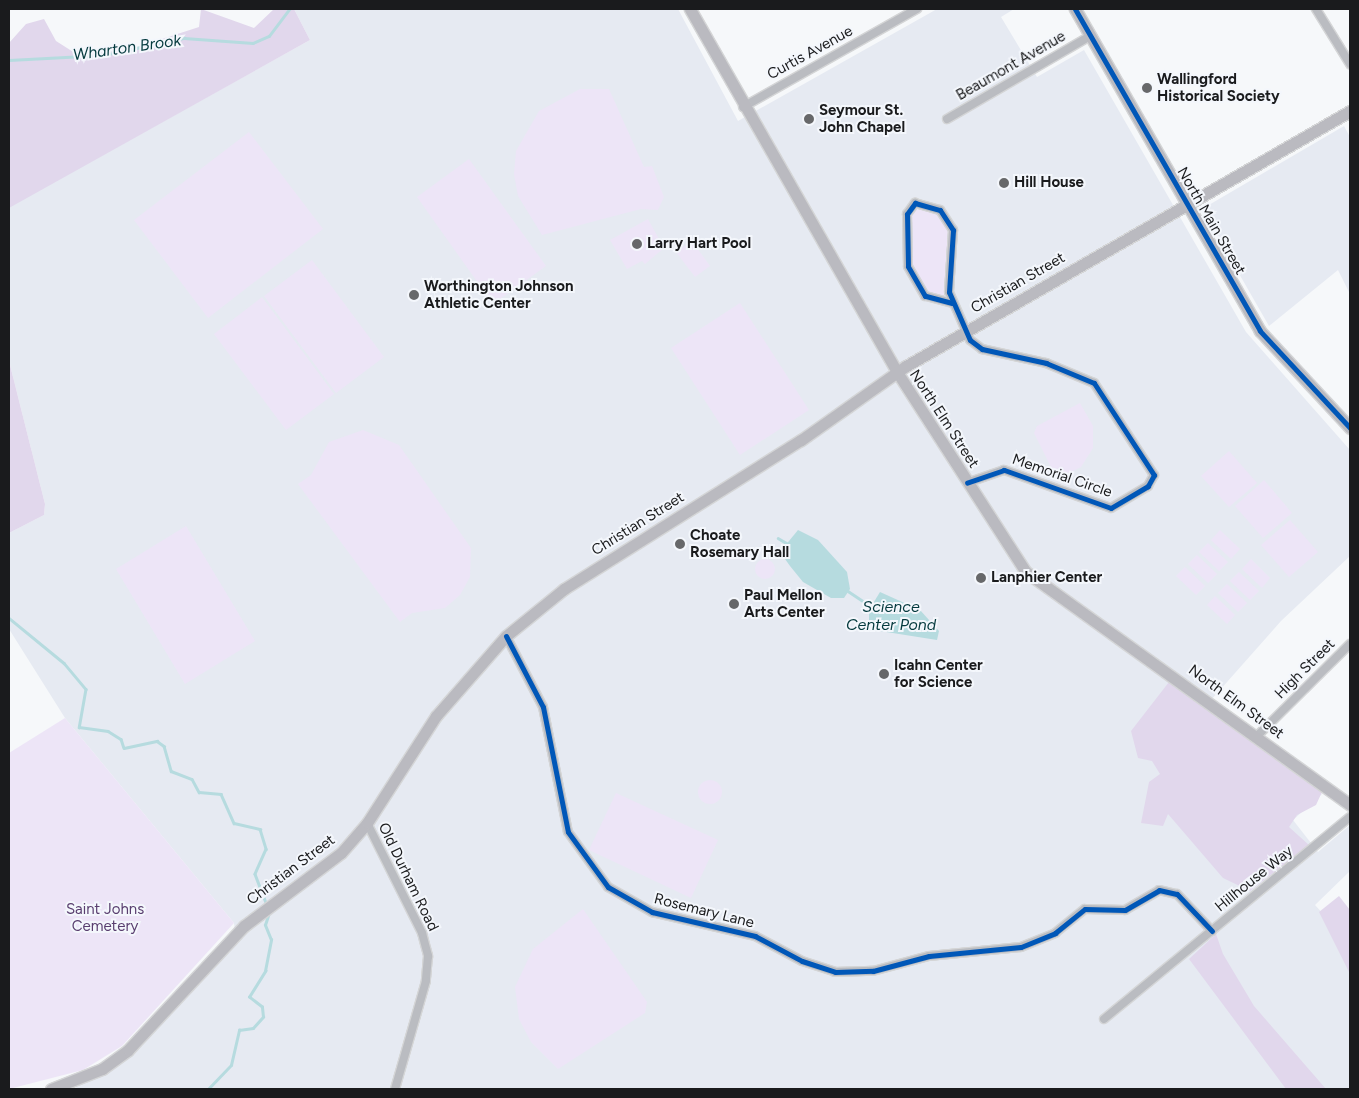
<!DOCTYPE html>
<style>
body{margin:0}
#map{position:relative;width:1359px;height:1098px;overflow:hidden;background:#f6f8fa;font-family:Figtree,sans-serif}
div>[style]{position:absolute}
.built>*{inset:0;background:#e6eaf2}
.green>*{inset:0;background:#ede5f7}
.round{border-radius:50%}
.forest>*{inset:0;background:#e1d7ec}
.water>*{inset:0;background:#b6dbdf}
.stream>*{height:2.5px;margin:-1.25px;padding:0 1.25px;transform-origin:1.25px;border-radius:1.25px;background:#b6dbdf}
.roads{filter:drop-shadow(1px 0 #d4d5d6) drop-shadow(-1px 0 #d4d5d6) drop-shadow(0 1px #d4d5d6) drop-shadow(0 -1px #d4d5d6)}
.street>*{height:8px;margin:-4px;padding:0 4px;transform-origin:4px;border-radius:4px;background:#babcc1}
.secondary>*{height:11px;margin:-5.5px;padding:0 5.5px;transform-origin:5.5px;border-radius:5.5px;background:#babac0}
.cycleway>*{height:5px;margin:-2.5px;padding:0 2.5px;transform-origin:2.5px;border-radius:2.5px;background:#0057b8}
.dots>*{width:14px;height:14px;translate:-50% -50%;box-sizing:border-box;border:2px solid #f4f7fc;border-radius:50%}
span{translate:-50% -50%;white-space:nowrap;text-align:center;line-height:1.15;-webkit-text-stroke:4px #f4f7fc;paint-order:stroke}
.street-label{font-size:15px;color:#1a1b1d}
.poi-label{font-size:15px;color:#1a1b1d;font-weight:700}
.left{translate:0 -50%;text-align:left}
.park-label{font-size:15px;color:#593e6f}
.water-label{font-size:16px;color:#053a3e;font-style:italic}
.frame{position:absolute;inset:0;border:10px solid #1a1b1d;pointer-events:none}
</style>
<div id="map">
<div class="built">
<div style="clip-path:polygon(294px 9px,678px 9px,738px 121px,937px 9px,1014px 9px,1001px 17px,1037px 77px,1084px 50px,1246px 332px,1350px 450px,1350px 556px,1281px 621px,1204px 708px,1322px 794px,1293px 820px,1318px 852px,1350px 825px,1350px 871px,1315px 905px,1350px 943px,1350px 1089px,73px 1089px,127px 1059px,236px 941px,234px 923px,65px 718px,9px 629px,9px 533px,44px 515px,45px 504px,9px 361px,9px 207px,310px 40px)"></div>
<div style="clip-path:polygon(1344px 126px,1350px 137px,1350px 294px,1338px 270px,1269px 326px,1202px 209px)"></div>
</div>
<div class="green">
<div style="clip-path:polygon(580px 89px,609px 89px,644px 167px,652px 166px,664px 197px,658px 210px,641px 209px,542px 235px,518px 196px,514px 174px,516px 151px,539px 111px)"></div>
<div style="clip-path:polygon(249px 132px,323px 229px,208px 318px,134px 220px)"></div>
<div style="clip-path:polygon(469px 159px,546px 266px,493px 304px,417px 197px)"></div>
<div style="clip-path:polygon(929px 205px,946px 215px,954px 245px,949px 303px,925px 296px,908px 266px,909px 207px)"></div>
<div style="clip-path:polygon(648px 219px,664px 248px,645px 264px,642px 261px,627px 269px,610px 240px)"></div>
<div style="clip-path:polygon(692px 241px,710px 266px,695px 277px,676px 252px)"></div>
<div style="clip-path:polygon(312px 260px,384px 357px,336px 393px,264px 296px)"></div>
<div style="clip-path:polygon(262px 297px,334px 394px,286px 430px,214px 334px)"></div>
<div style="clip-path:polygon(740px 303px,809px 410px,740px 455px,671px 348px)"></div>
<div style="clip-path:polygon(1080px 403px,1093px 426px,1093px 448px,1081px 467px,1057px 479px,1034px 433px,1037px 426px)"></div>
<div style="clip-path:polygon(363px 430px,399px 445px,471px 548px,470px 577px,460px 595px,445px 608px,412px 613px,400px 622px,298px 484px,311px 475px,329px 442px)"></div>
<div style="clip-path:polygon(1229px 451px,1257px 483px,1229px 507px,1201px 476px)"></div>
<div style="clip-path:polygon(1264px 480px,1292px 513px,1263px 538px,1235px 506px)"></div>
<div style="clip-path:polygon(1290px 520px,1318px 552px,1289px 577px,1261px 545px)"></div>
<div style="clip-path:polygon(186px 526px,255px 641px,185px 684px,116px 569px)"></div>
<div style="clip-path:polygon(1220px 530px,1240px 549px,1231px 559px,1211px 540px)"></div>
<div style="clip-path:polygon(1208px 543px,1228px 562px,1219px 571px,1199px 552px)"></div>
<div style="clip-path:polygon(1197px 555px,1217px 574px,1208px 583px,1188px 564px)"></div>
<div class="round" style="left:755px;top:559px;width:20px;height:20px"></div>
<div style="clip-path:polygon(1251px 559px,1270px 578px,1262px 588px,1242px 569px)"></div>
<div style="clip-path:polygon(1185px 567px,1205px 586px,1196px 595px,1176px 576px)"></div>
<div style="clip-path:polygon(1239px 572px,1259px 591px,1250px 600px,1230px 581px)"></div>
<div style="clip-path:polygon(1227px 584px,1247px 603px,1238px 612px,1218px 593px)"></div>
<div style="clip-path:polygon(1215px 596px,1235px 615px,1227px 624px,1207px 605px)"></div>
<div style="clip-path:polygon(65px 718px,234px 923px,122px 1046px,83px 1070px,9px 1089px,9px 753px)"></div>
<div class="round" style="left:698px;top:780px;width:24px;height:24px"></div>
<div style="clip-path:polygon(616px 793px,718px 840px,691px 898px,589px 850px)"></div>
<div style="clip-path:polygon(583px 909px,647px 1002px,645px 1013px,558px 1069px,531px 1042px,519px 1019px,515px 987px,533px 949px)"></div>
</div>
<div class="forest">
<div style="clip-path:polygon(201px 9px,254px 28px,274px 9px,294px 9px,310px 40px,9px 208px,9px 43px,26px 24px,44px 19px,56px 41px,78px 55px,131px 49px,199px 27px)"></div>
<div style="clip-path:polygon(9px 361px,45px 504px,44px 515px,9px 533px)"></div>
<div style="clip-path:polygon(1169px 682px,1322px 792px,1316px 805px,1297px 815px,1289px 827px,1309px 845px,1250px 891px,1223px 878px,1168px 814px,1163px 826px,1141px 823px,1149px 782px,1160px 774px,1152px 761px,1138px 758px,1131px 731px)"></div>
<div style="clip-path:polygon(1339px 896px,1350px 910px,1350px 974px,1319px 912px)"></div>
<div style="clip-path:polygon(1216px 934px,1223px 954px,1254px 1006px,1326px 1089px,1286px 1089px,1189px 959px)"></div>
</div>
<div class="water">
<div style="clip-path:polygon(798px 530px,818px 540px,847px 572px,850px 589px,844px 598px,831px 598px,803px 582px,790px 566px,780px 552px)"></div>
<div style="clip-path:polygon(880px 592px,920px 610px,939px 631px,937px 640px,880px 631px,869px 620px,869px 610px)"></div>
</div>
<div class="stream">
<div style="left:9px;top:60px;width:94px;rotate:-3deg"></div>
<div style="left:103px;top:55px;width:83px;rotate:-11.9deg"></div>
<div style="left:184px;top:38px;width:69px;rotate:4.1deg"></div>
<div style="left:253px;top:43px;width:17px;rotate:-24deg"></div>
<div style="left:269px;top:36px;width:34px;rotate:-53deg"></div>
<div style="left:778px;top:538px;width:12px;rotate:31deg"></div>
<div style="left:848px;top:591px;width:27px;rotate:34deg"></div>
<div style="left:9px;top:618px;width:71px;rotate:39.3deg"></div>
<div style="left:64px;top:663px;width:34px;rotate:50deg"></div>
<div style="left:86px;top:689px;width:39px;rotate:100deg"></div>
<div style="left:79px;top:727px;width:29px;rotate:8deg"></div>
<div style="left:108px;top:731px;width:15px;rotate:32deg"></div>
<div style="left:121px;top:739px;width:9px;rotate:72deg"></div>
<div style="left:124px;top:748px;width:34px;rotate:-12deg"></div>
<div style="left:157px;top:741px;width:9px;rotate:36deg"></div>
<div style="left:164px;top:746px;width:26px;rotate:74deg"></div>
<div style="left:171px;top:771px;width:22px;rotate:21deg"></div>
<div style="left:192px;top:779px;width:15px;rotate:62deg"></div>
<div style="left:199px;top:792px;width:22px;rotate:5deg"></div>
<div style="left:221px;top:794px;width:32px;rotate:66deg"></div>
<div style="left:234px;top:823px;width:27px;rotate:13deg"></div>
<div style="left:260px;top:829px;width:21px;rotate:73deg"></div>
<div style="left:266px;top:849px;width:27px;rotate:114deg"></div>
<div style="left:255px;top:874px;width:34px;rotate:69deg"></div>
<div style="left:208px;top:1089px;width:33px;rotate:-46deg"></div>
<div style="left:231px;top:1065px;width:36px;rotate:-77deg"></div>
<div style="left:239px;top:1030px;width:14px;rotate:-8deg"></div>
<div style="left:253px;top:1028px;width:15px;rotate:-48deg"></div>
<div style="left:263px;top:1017px;width:10px;rotate:-96deg"></div>
<div style="left:262px;top:1007px;width:16px;rotate:-142deg"></div>
<div style="left:249px;top:997px;width:31px;rotate:-58deg"></div>
<div style="left:265px;top:971px;width:32px;rotate:-79deg"></div>
<div style="left:271px;top:940px;width:16px;rotate:-112deg"></div>
<div style="left:265px;top:925px;width:13px;rotate:-72deg"></div>
</div>
<div class="roads">
<div class="street">
<div style="left:1316px;top:9px;width:65px;rotate:58.3deg"></div>
<div style="left:743px;top:107px;width:200px;rotate:-29.4deg"></div>
<div style="left:947px;top:119px;width:165px;rotate:-30.1deg"></div>
<div style="left:952px;top:303px;width:28px;rotate:-165deg"></div>
<div style="left:925px;top:296px;width:34px;rotate:-120deg"></div>
<div style="left:908px;top:266px;width:52px;rotate:-91.1deg"></div>
<div style="left:907px;top:214px;width:14px;rotate:-54deg"></div>
<div style="left:915px;top:203px;width:26px;rotate:16deg"></div>
<div style="left:940px;top:210px;width:24px;rotate:57deg"></div>
<div style="left:953px;top:230px;width:62px;rotate:93.7deg"></div>
<div style="left:949px;top:292px;width:52px;rotate:66.4deg"></div>
<div style="left:970px;top:340px;width:15px;rotate:37deg"></div>
<div style="left:982px;top:349px;width:66px;rotate:12.3deg"></div>
<div style="left:1046px;top:363px;width:52px;rotate:22.6deg"></div>
<div style="left:1094px;top:383px;width:110px;rotate:56.9deg"></div>
<div style="left:1154px;top:475px;width:13px;rotate:119deg"></div>
<div style="left:1148px;top:486px;width:43px;rotate:149.3deg"></div>
<div style="left:1111px;top:508px;width:114px;rotate:-160.4deg"></div>
<div style="left:1004px;top:470px;width:39px;rotate:161deg"></div>
<div style="left:506px;top:636px;width:80px;rotate:62.5deg"></div>
<div style="left:543px;top:707px;width:127px;rotate:78.7deg"></div>
<div style="left:568px;top:832px;width:68px;rotate:54deg"></div>
<div style="left:608px;top:887px;width:51px;rotate:29.6deg"></div>
<div style="left:652px;top:912px;width:106px;rotate:13.1deg"></div>
<div style="left:755px;top:936px;width:53px;rotate:28deg"></div>
<div style="left:802px;top:961px;width:35px;rotate:18deg"></div>
<div style="left:835px;top:972px;width:38px;rotate:-2deg"></div>
<div style="left:873px;top:971px;width:58px;rotate:-15deg"></div>
<div style="left:929px;top:956px;width:92px;rotate:-5.6deg"></div>
<div style="left:1021px;top:947px;width:37px;rotate:-22deg"></div>
<div style="left:1055px;top:933px;width:38px;rotate:-39deg"></div>
<div style="left:1085px;top:909px;width:40px;rotate:1.4deg"></div>
<div style="left:1125px;top:910px;width:39px;rotate:-30deg"></div>
<div style="left:1159px;top:890px;width:18px;rotate:13deg"></div>
<div style="left:1177px;top:894px;width:51px;rotate:46.6deg"></div>
<div style="left:1258px;top:735px;width:129px;rotate:-44.7deg"></div>
<div style="left:367px;top:823px;width:123px;rotate:63.4deg"></div>
<div style="left:422px;top:933px;width:24px;rotate:75deg"></div>
<div style="left:428px;top:956px;width:25px;rotate:95deg"></div>
<div style="left:426px;top:981px;width:112px;rotate:106deg"></div>
<div style="left:1104px;top:1019px;width:318px;rotate:-39.4deg"></div>
</div>
<div class="secondary">
<div style="left:690px;top:9px;width:418px;rotate:60.3deg"></div>
<div style="left:897px;top:372px;width:238px;rotate:57.2deg"></div>
<div style="left:1026px;top:572px;width:399px;rotate:35.7deg"></div>
<div style="left:1075px;top:9px;width:371px;rotate:60.1deg"></div>
<div style="left:1260px;top:331px;width:132px;rotate:47.1deg"></div>
<div style="left:51px;top:1089px;width:55px;rotate:-21.4deg"></div>
<div style="left:102px;top:1069px;width:32px;rotate:-36deg"></div>
<div style="left:128px;top:1050px;width:170px;rotate:-46.9deg"></div>
<div style="left:244px;top:926px;width:121px;rotate:-37deg"></div>
<div style="left:341px;top:853px;width:40px;rotate:-49deg"></div>
<div style="left:367px;top:823px;width:127px;rotate:-57.2deg"></div>
<div style="left:436px;top:716px;width:106px;rotate:-48.8deg"></div>
<div style="left:506px;top:636px;width:75px;rotate:-39deg"></div>
<div style="left:564px;top:589px;width:280px;rotate:-32.2deg"></div>
<div style="left:801px;top:440px;width:128px;rotate:-35.2deg"></div>
<div style="left:906px;top:366px;width:512px;rotate:-29.87deg"></div>
</div>
</div>
<div class="cycleway">
<div style="left:1075px;top:9px;width:371px;rotate:60.1deg"></div>
<div style="left:1260px;top:331px;width:132px;rotate:47.1deg"></div>
<div style="left:952px;top:303px;width:28px;rotate:-165deg"></div>
<div style="left:925px;top:296px;width:34px;rotate:-120deg"></div>
<div style="left:908px;top:266px;width:52px;rotate:-91.1deg"></div>
<div style="left:907px;top:214px;width:14px;rotate:-54deg"></div>
<div style="left:915px;top:203px;width:26px;rotate:16deg"></div>
<div style="left:940px;top:210px;width:24px;rotate:57deg"></div>
<div style="left:953px;top:230px;width:62px;rotate:93.7deg"></div>
<div style="left:949px;top:292px;width:52px;rotate:66.4deg"></div>
<div style="left:970px;top:340px;width:15px;rotate:37deg"></div>
<div style="left:982px;top:349px;width:66px;rotate:12.3deg"></div>
<div style="left:1046px;top:363px;width:52px;rotate:22.6deg"></div>
<div style="left:1094px;top:383px;width:110px;rotate:56.9deg"></div>
<div style="left:1154px;top:475px;width:13px;rotate:119deg"></div>
<div style="left:1148px;top:486px;width:43px;rotate:149.3deg"></div>
<div style="left:1111px;top:508px;width:114px;rotate:-160.4deg"></div>
<div style="left:1004px;top:470px;width:39px;rotate:161deg"></div>
<div style="left:506px;top:636px;width:80px;rotate:62.5deg"></div>
<div style="left:543px;top:707px;width:127px;rotate:78.7deg"></div>
<div style="left:568px;top:832px;width:68px;rotate:54deg"></div>
<div style="left:608px;top:887px;width:51px;rotate:29.6deg"></div>
<div style="left:652px;top:912px;width:106px;rotate:13.1deg"></div>
<div style="left:755px;top:936px;width:53px;rotate:28deg"></div>
<div style="left:802px;top:961px;width:35px;rotate:18deg"></div>
<div style="left:835px;top:972px;width:38px;rotate:-2deg"></div>
<div style="left:873px;top:971px;width:58px;rotate:-15deg"></div>
<div style="left:929px;top:956px;width:92px;rotate:-5.6deg"></div>
<div style="left:1021px;top:947px;width:37px;rotate:-22deg"></div>
<div style="left:1055px;top:933px;width:38px;rotate:-39deg"></div>
<div style="left:1085px;top:909px;width:40px;rotate:1.4deg"></div>
<div style="left:1125px;top:910px;width:39px;rotate:-30deg"></div>
<div style="left:1159px;top:890px;width:18px;rotate:13deg"></div>
<div style="left:1177px;top:894px;width:51px;rotate:46.6deg"></div>
</div>
<div class="dots">
<div style="left:1147px;top:88px;background:#67686a"></div>
<div style="left:809px;top:119px;background:#67686a"></div>
<div style="left:1004px;top:183px;background:#67686a"></div>
<div style="left:637px;top:244px;background:#67686a"></div>
<div style="left:414px;top:295px;background:#67686a"></div>
<div style="left:680px;top:544px;background:#67686a"></div>
<div style="left:981px;top:578px;background:#67686a"></div>
<div style="left:734px;top:604px;background:#67686a"></div>
<div style="left:884px;top:674px;background:#67686a"></div>
</div>
<div class="street-label">
<span style="left:810px;top:53px;rotate:-29deg">Curtis Avenue</span>
<span style="left:1011px;top:66px;rotate:-30deg">Beaumont Avenue</span>
<span style="left:1211px;top:221px;rotate:60deg">North Main Street</span>
<span style="left:1018px;top:283px;rotate:-30deg">Christian Street</span>
<span style="left:944px;top:419px;rotate:57deg">North Elm Street</span>
<span style="left:1062px;top:476px;rotate:19deg">Memorial Circle</span>
<span style="left:638px;top:524px;rotate:-32deg">Christian Street</span>
<span style="left:1305px;top:669px;rotate:-45deg">High Street</span>
<span style="left:1236px;top:702px;rotate:36deg">North Elm Street</span>
<span style="left:291px;top:870px;rotate:-37deg">Christian Street</span>
<span style="left:408px;top:877px;rotate:64deg">Old Durham Road</span>
<span style="left:1254px;top:879px;rotate:-39deg">Hillhouse Way</span>
<span style="left:704px;top:911px;rotate:14deg">Rosemary Lane</span>
</div>
<div class="poi-label">
<span class="left" style="left:1157px;top:88px">Wallingford<br>Historical Society</span>
<span class="left" style="left:819px;top:119px">Seymour St.<br>John Chapel</span>
<span class="left" style="left:1014px;top:183px">Hill House</span>
<span class="left" style="left:647px;top:244px">Larry Hart Pool</span>
<span class="left" style="left:424px;top:295px">Worthington Johnson<br>Athletic Center</span>
<span class="left" style="left:690px;top:544px">Choate<br>Rosemary Hall</span>
<span class="left" style="left:991px;top:578px">Lanphier Center</span>
<span class="left" style="left:744px;top:604px">Paul Mellon<br>Arts Center</span>
<span class="left" style="left:894px;top:674px">Icahn Center<br>for Science</span>
</div>
<div class="park-label">
<span style="left:105px;top:918px">Saint Johns<br>Cemetery</span>
</div>
<div class="water-label">
<span style="left:127px;top:48px;rotate:-8deg">Wharton Brook</span>
<span style="left:891px;top:616px">Science<br>Center Pond</span>
</div>
<div class="frame"></div>
</div>
